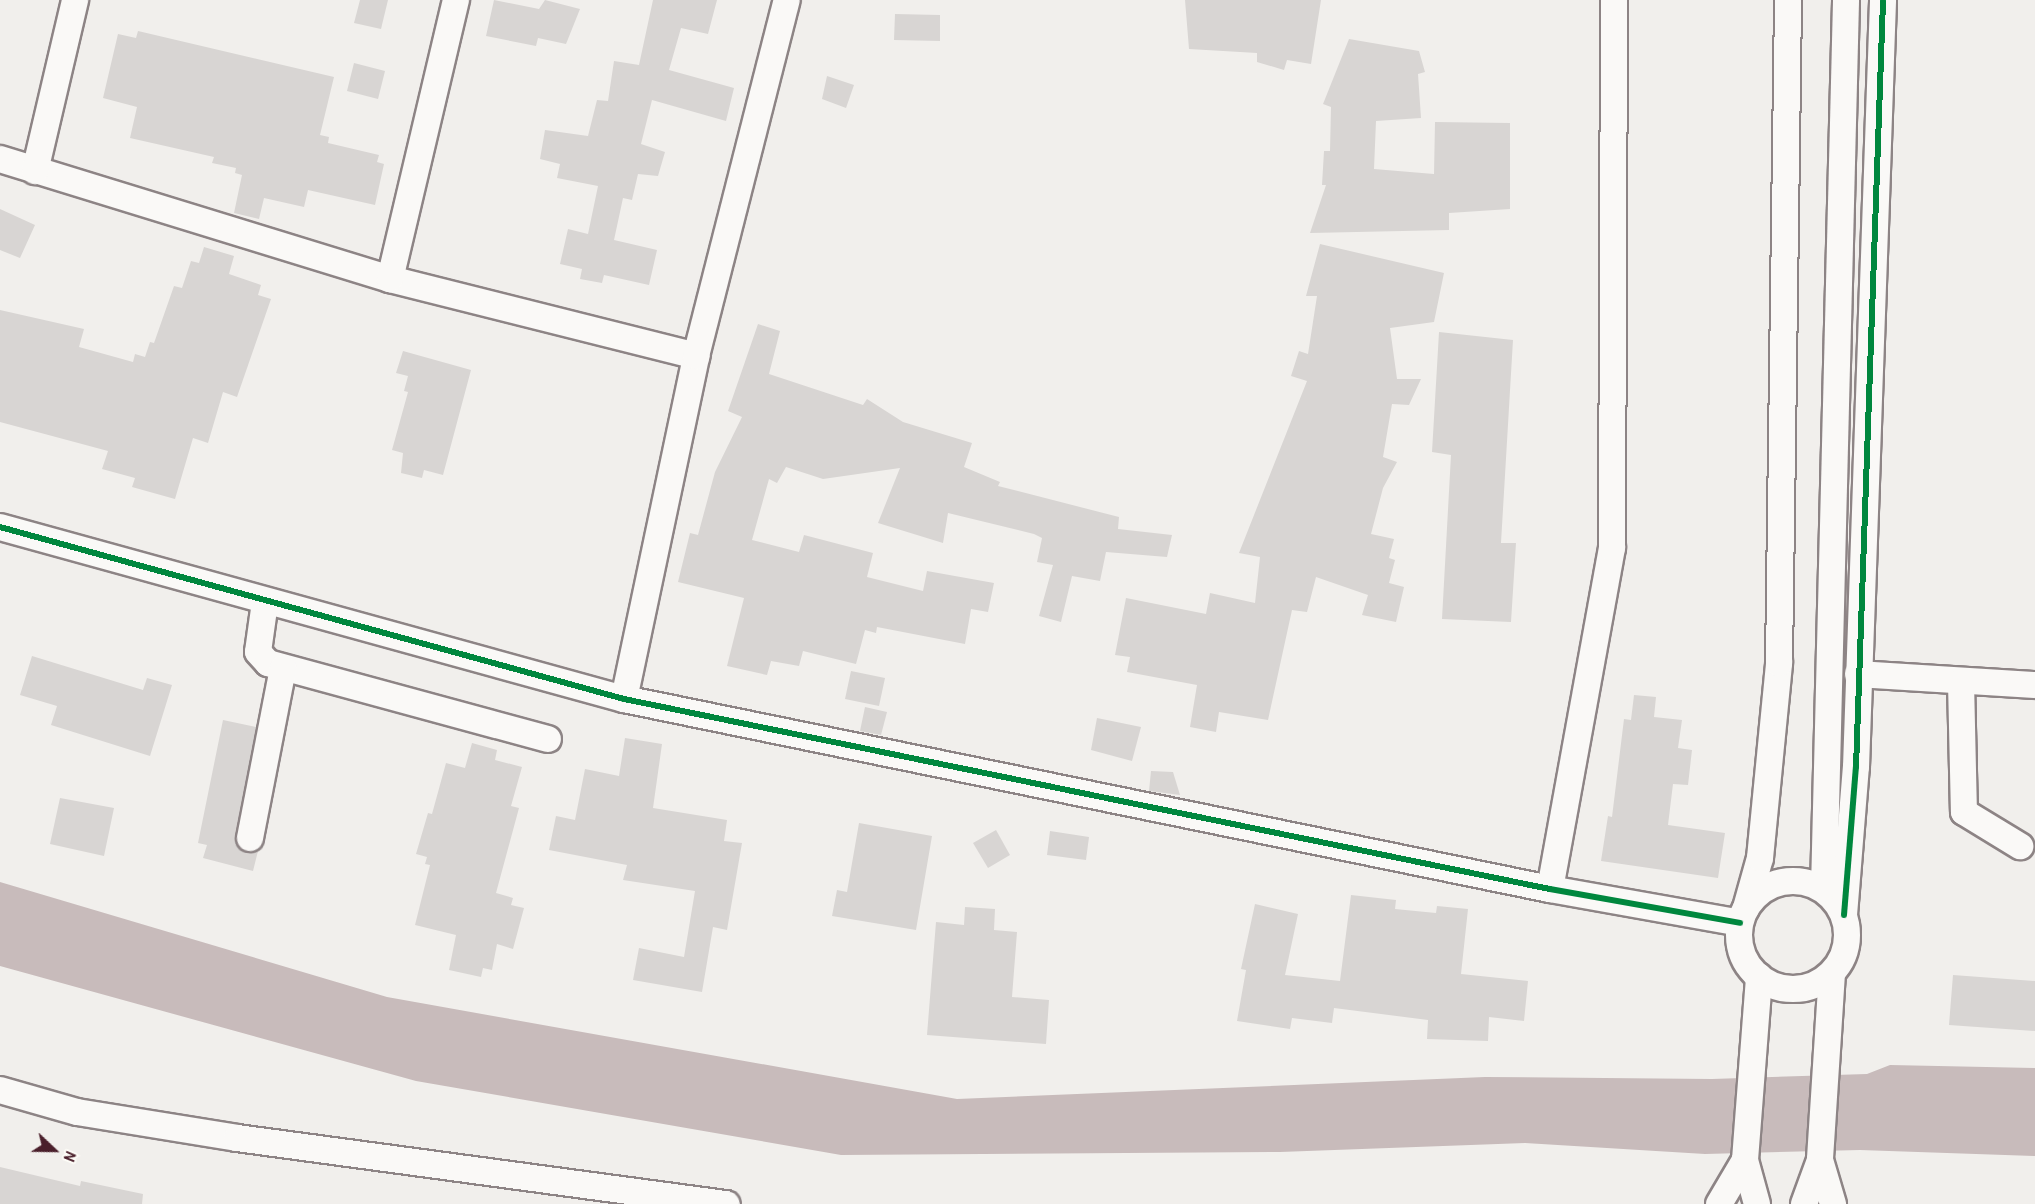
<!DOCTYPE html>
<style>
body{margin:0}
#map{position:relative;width:2035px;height:1204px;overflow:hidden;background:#f1efec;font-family:"Patrick Hand",sans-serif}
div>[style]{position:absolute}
.water>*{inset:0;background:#c8bbbb}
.building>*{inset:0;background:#d8d5d3}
.roads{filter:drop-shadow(2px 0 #8d8485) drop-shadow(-2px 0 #8d8485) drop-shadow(0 2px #8d8485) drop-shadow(0 -2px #8d8485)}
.minor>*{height:26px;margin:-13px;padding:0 13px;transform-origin:13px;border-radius:13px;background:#faf9f7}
.minor>.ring{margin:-13px;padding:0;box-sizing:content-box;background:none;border:26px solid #faf9f7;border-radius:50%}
.cycleway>*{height:6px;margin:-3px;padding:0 3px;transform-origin:3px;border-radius:3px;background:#00873e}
span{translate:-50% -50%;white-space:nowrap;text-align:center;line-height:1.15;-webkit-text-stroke:4.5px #fdfcf7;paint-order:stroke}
.north{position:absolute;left:24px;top:1120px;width:60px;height:60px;-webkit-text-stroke:4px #fdfcf7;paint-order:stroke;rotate:112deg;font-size:16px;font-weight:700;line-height:24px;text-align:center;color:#4a1f2b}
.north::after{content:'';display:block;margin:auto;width:21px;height:27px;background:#4a1f2b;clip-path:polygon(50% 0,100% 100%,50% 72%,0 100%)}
</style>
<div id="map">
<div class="water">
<div style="clip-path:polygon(0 882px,387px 997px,957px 1099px,1485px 1077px,1712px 1079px,1867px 1074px,1890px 1065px,2035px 1068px,2035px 1156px,1860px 1150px,1705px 1154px,1525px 1143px,1280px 1152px,841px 1155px,416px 1081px,0 966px)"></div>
</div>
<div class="building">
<div style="clip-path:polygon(360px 0,388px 0,381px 29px,354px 23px)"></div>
<div style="clip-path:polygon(494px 0,539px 9px,545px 0,580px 9px,566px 44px,538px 38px,536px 46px,486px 36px)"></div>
<div style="clip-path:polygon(653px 0,717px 0,708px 34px,681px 28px,669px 70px,734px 88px,726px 121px,652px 100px,641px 144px,665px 152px,658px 176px,638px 174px,632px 200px,623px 198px,614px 240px,657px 250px,649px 285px,604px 275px,602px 283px,580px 279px,582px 269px,560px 264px,568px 229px,588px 234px,598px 186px,557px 178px,560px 164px,540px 159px,545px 130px,588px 136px,597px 100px,608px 101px,614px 61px,639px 65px)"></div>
<div style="clip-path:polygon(1185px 0,1321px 0,1311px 64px,1287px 60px,1284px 70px,1257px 62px,1257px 53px,1189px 49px)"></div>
<div style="clip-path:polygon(895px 14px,940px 15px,940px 41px,894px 40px)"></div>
<div style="clip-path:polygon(138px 31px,334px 77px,320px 135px,329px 137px,328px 143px,379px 155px,377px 162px,384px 164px,375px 205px,308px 190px,304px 207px,264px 198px,259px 219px,234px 213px,242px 175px,235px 173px,236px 168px,212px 163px,214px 157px,130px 138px,137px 107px,103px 98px,118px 34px,136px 38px)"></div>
<div style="clip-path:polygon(1349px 39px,1419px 51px,1425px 72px,1418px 74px,1421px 118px,1376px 121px,1374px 169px,1434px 174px,1435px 122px,1510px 123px,1510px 209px,1449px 213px,1449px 230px,1310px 233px,1326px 185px,1322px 185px,1324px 151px,1330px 151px,1331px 107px,1323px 104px)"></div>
<div style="clip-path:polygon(354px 63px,385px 71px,378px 99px,347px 91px)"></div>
<div style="clip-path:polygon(827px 76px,854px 85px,846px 108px,822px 99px)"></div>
<div style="clip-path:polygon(0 209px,35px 225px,20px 258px,0 250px)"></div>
<div style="clip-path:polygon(1320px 244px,1444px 273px,1434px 322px,1390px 328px,1397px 379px,1421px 379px,1409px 405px,1392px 404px,1383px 457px,1397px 462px,1383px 488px,1371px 534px,1394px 539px,1389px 558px,1395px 560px,1389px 583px,1404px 587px,1396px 622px,1362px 615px,1368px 595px,1316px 577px,1307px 612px,1292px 610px,1268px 720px,1219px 712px,1216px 732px,1190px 727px,1197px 685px,1127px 672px,1130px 657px,1115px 655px,1126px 598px,1206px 614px,1210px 593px,1255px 603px,1260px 557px,1239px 553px,1307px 381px,1291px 376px,1299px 351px,1308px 354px,1317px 296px,1306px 296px)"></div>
<div style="clip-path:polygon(204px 247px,234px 256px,229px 274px,261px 285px,258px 295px,271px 299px,237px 397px,223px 392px,208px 443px,193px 438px,175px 499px,132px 487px,135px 478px,102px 469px,108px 451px,0 422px,0 310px,84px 329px,79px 347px,133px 362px,135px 354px,145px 357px,150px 342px,154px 343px,174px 286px,182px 288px,191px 261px,199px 263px)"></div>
<div style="clip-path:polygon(758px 324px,780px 331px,769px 374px,863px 405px,867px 399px,903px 422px,972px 443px,964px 467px,1000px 482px,998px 486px,1119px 517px,1118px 529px,1172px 535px,1167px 557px,1106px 552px,1100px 581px,1072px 576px,1061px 622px,1039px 616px,1053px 565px,1037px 562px,1042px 538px,1034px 534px,948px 513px,943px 543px,878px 523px,900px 468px,823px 479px,786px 467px,777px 483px,769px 479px,752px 540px,799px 552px,804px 535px,873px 553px,867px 577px,923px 591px,927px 571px,994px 583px,988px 612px,971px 609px,965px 644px,877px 627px,876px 633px,865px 630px,856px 664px,803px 651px,799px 666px,771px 661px,767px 675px,727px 666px,744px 598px,678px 582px,690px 533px,698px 535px,715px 472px,742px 417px,728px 411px)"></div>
<div style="clip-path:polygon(1439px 332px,1513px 340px,1501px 543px,1516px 543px,1511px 622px,1442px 619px,1451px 455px,1432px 452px)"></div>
<div style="clip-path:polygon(403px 351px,471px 370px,443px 475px,424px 470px,422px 478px,401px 473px,403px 453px,392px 450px,408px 392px,404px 391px,408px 376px,396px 373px)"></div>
<div style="clip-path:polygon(32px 656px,143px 690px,147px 678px,172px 685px,150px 756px,51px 725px,57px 706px,20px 695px)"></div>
<div style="clip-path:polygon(851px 671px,885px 678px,879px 706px,845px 699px)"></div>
<div style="clip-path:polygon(1634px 695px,1656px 697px,1654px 717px,1682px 720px,1678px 748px,1692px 750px,1688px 785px,1673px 784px,1668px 825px,1725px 833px,1718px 878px,1601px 861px,1608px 816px,1612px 817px,1624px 719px,1631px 720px)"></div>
<div style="clip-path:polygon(865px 707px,887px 712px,881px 735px,860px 731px)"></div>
<div style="clip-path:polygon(1097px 718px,1141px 727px,1132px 761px,1091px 750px)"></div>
<div style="clip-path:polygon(223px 720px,256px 727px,235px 836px,241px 850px,258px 851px,253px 871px,203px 858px,207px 845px,198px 843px)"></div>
<div style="clip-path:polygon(625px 738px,662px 744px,653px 808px,727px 820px,724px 841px,742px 843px,727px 930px,713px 927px,702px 992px,633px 980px,639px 948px,684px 957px,695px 891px,623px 880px,627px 865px,549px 850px,556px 816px,575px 820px,585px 769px,619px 776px)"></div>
<div style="clip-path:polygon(472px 743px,497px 750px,495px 760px,522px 767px,511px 806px,519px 808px,496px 893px,513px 898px,511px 905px,524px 908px,513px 949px,497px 944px,492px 970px,483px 968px,481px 977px,449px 970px,456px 935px,415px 925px,430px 865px,425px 864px,427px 857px,416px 854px,428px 813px,432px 814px,446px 763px,465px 768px)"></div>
<div style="clip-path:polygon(1151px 771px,1173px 772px,1180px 795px,1149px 791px)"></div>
<div style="clip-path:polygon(60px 798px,114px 808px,104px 856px,50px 844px)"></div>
<div style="clip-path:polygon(859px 823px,932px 836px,916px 930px,832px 916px,837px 890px,847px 892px)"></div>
<div style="clip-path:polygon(996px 830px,1010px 855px,988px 868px,973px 843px)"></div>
<div style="clip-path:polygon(1050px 831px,1089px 837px,1086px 860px,1047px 855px)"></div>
<div style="clip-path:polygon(1351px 895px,1396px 900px,1395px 909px,1436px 913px,1437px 906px,1468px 909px,1461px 974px,1528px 981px,1524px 1021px,1489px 1017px,1488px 1041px,1427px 1039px,1428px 1020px,1334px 1008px,1332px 1023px,1292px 1018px,1290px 1029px,1237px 1021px,1246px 970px,1241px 969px,1255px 904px,1298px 914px,1285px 975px,1340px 981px)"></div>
<div style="clip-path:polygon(965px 907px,995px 909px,994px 930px,1017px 932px,1012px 997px,1049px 1000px,1046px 1044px,927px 1035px,936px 922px,964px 925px)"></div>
<div style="clip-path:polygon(1953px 975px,2035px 981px,2035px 1031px,1949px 1025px)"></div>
<div style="clip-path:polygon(0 1167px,80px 1186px,81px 1181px,143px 1194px,142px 1204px,0 1204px)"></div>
</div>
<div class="roads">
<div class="minor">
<div style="left:0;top:159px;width:408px;rotate:17.1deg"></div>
<div style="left:390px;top:279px;width:316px;rotate:14.1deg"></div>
<div style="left:35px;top:171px;width:176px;rotate:-76.8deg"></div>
<div style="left:390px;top:279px;width:287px;rotate:-76.7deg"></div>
<div style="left:0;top:527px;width:647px;rotate:15.41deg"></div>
<div style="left:624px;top:699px;width:945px;rotate:11.6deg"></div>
<div style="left:1550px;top:889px;width:193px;rotate:10.1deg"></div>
<div style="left:265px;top:602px;width:50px;rotate:98deg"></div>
<div style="left:258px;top:652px;width:15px;rotate:48deg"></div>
<div style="left:268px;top:663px;width:290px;rotate:15.2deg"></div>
<div style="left:1858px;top:674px;width:177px;rotate:3.6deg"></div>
<div style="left:1961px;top:682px;width:130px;rotate:88.7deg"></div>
<div style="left:1964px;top:812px;width:66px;rotate:31.3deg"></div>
<div style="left:624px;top:699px;width:350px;rotate:-78.1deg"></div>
<div style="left:696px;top:356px;width:367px;rotate:-75.7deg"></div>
<div style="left:250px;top:838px;width:173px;rotate:-79deg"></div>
<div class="ring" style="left:1739px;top:881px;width:82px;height:82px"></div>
<div style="left:1550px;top:889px;width:347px;rotate:-79.7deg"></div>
<div style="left:1612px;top:548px;width:548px;rotate:-89.79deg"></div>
<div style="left:1824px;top:889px;width:889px;rotate:-88.58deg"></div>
<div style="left:1746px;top:908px;width:52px;rotate:-74.4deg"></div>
<div style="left:1760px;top:858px;width:196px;rotate:-84.4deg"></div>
<div style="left:1779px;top:663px;width:663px;rotate:-89.22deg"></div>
<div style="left:1844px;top:915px;width:148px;rotate:-85.4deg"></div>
<div style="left:1856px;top:767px;width:767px;rotate:-87.98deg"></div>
<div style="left:1832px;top:973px;width:187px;rotate:93.7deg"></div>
<div style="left:1820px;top:1160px;width:46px;rotate:73.5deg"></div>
<div style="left:0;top:1090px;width:80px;rotate:15.9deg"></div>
<div style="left:77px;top:1112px;width:162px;rotate:9.2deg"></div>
<div style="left:237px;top:1138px;width:494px;rotate:7.7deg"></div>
<div style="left:1719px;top:1204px;width:51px;rotate:-59.4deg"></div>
<div style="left:1757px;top:1204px;width:46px;rotate:-105.3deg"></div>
<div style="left:1745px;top:1160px;width:184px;rotate:-85.6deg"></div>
<div style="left:1804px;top:1204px;width:47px;rotate:-70deg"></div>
</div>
</div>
<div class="cycleway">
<div style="left:0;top:527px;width:647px;rotate:15.41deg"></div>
<div style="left:624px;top:699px;width:945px;rotate:11.6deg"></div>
<div style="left:1550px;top:889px;width:193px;rotate:10.1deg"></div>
<div style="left:1844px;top:915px;width:148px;rotate:-85.4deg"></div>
<div style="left:1856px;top:767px;width:767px;rotate:-87.98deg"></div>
</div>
<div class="north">N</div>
</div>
